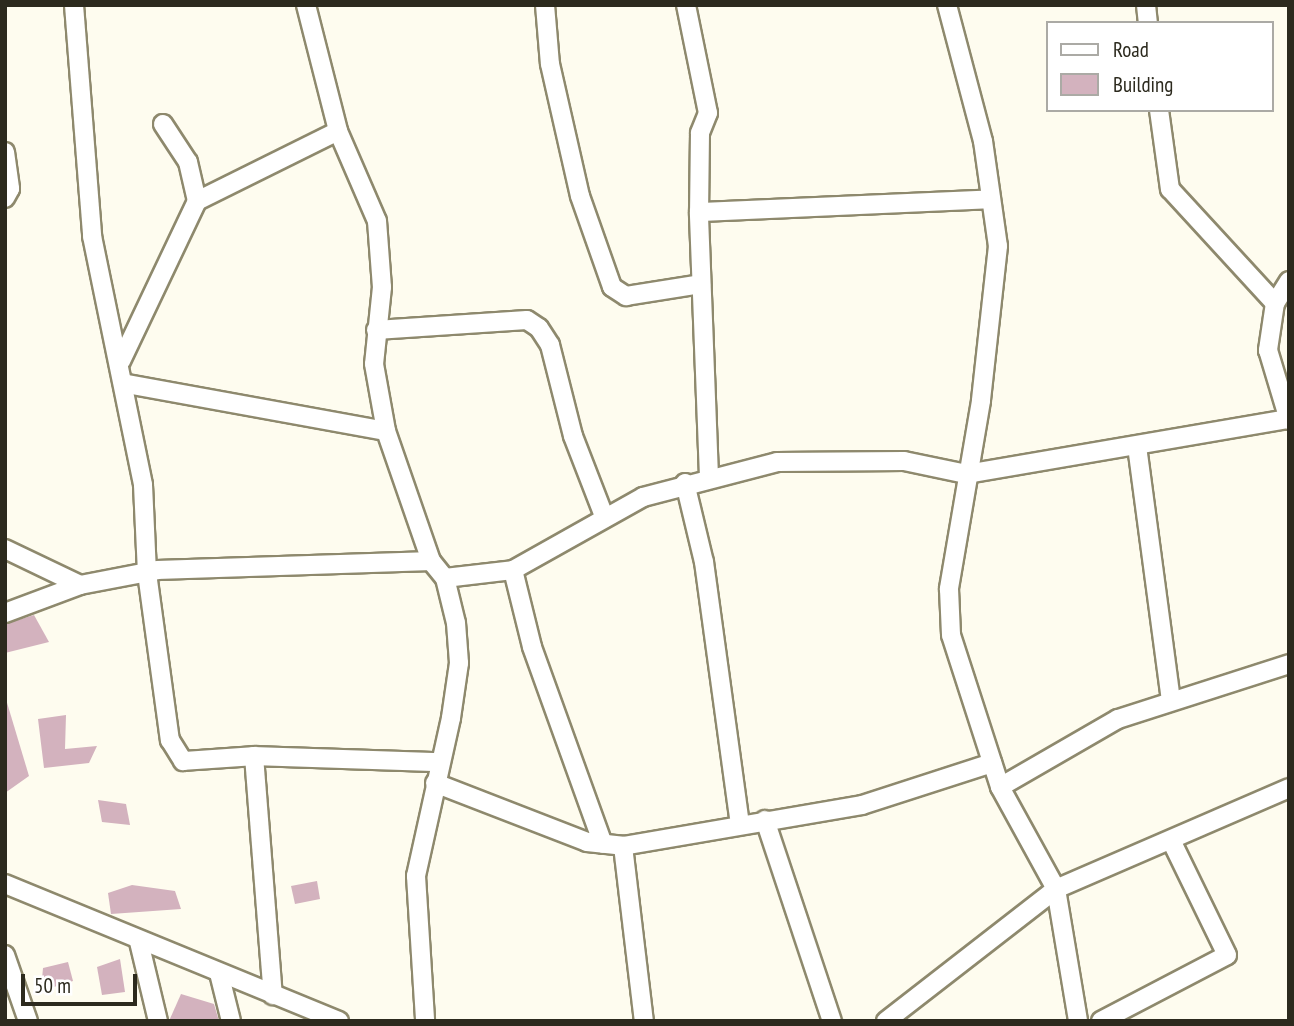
<!DOCTYPE html>
<style>
body{margin:0}
#map{position:relative;width:1294px;height:1026px;overflow:hidden;background:#fefcef;font-family:"PT Sans Narrow",sans-serif}
div>[style]{position:absolute}
.building>*{inset:0;background:#d3b2be}
.roads{filter:drop-shadow(2px 0 #8e896d) drop-shadow(-2px 0 #8e896d) drop-shadow(0 2px #8e896d) drop-shadow(0 -2px #8e896d)}
.minor>*{height:18px;margin:-9px;padding:0 9px;transform-origin:9px;border-radius:9px;background:#fff}
span{translate:-50% -50%;white-space:nowrap;text-align:center;line-height:1.15;-webkit-text-stroke:5px #fff;paint-order:stroke}
.frame{position:absolute;inset:0;border:7px solid #2c2a1e;pointer-events:none}
.legend{position:absolute;left:1046px;top:21px;width:228px;height:91px;box-sizing:border-box;background:#fff;border:2px solid #abaaa5;margin:0;padding:9px 12px;list-style:none;font-size:21px;color:#2c2a1e}
.legend li{display:flex;align-items:center;gap:14px;height:35px}
.legend b{width:35px;border:2px solid #abaaa5}
.scale{position:absolute;left:21px;top:974px;width:116px;height:32px;box-sizing:border-box;border:4px solid #2c2a1e;border-top:0;padding-left:9px;font-size:21px;line-height:24px;white-space:nowrap;color:#2c2a1e;-webkit-text-stroke:5px #fff;paint-order:stroke}
</style>
<div id="map">
<div class="building">
<div style="clip-path:polygon(34px 615px,49px 642px,5px 653px,5px 624px)"></div>
<div style="clip-path:polygon(5px 696px,29px 776px,5px 793px)"></div>
<div style="clip-path:polygon(66px 715px,65px 749px,97px 746px,89px 763px,44px 768px,38px 719px)"></div>
<div style="clip-path:polygon(98px 800px,126px 804px,130px 825px,102px 822px)"></div>
<div style="clip-path:polygon(317px 881px,320px 899px,295px 904px,291px 886px)"></div>
<div style="clip-path:polygon(132px 885px,175px 891px,181px 909px,111px 914px,108px 893px)"></div>
<div style="clip-path:polygon(120px 959px,125px 992px,102px 995px,97px 967px)"></div>
<div style="clip-path:polygon(68px 962px,73px 981px,41px 991px,43px 968px)"></div>
<div style="clip-path:polygon(181px 994px,214px 1004px,219px 1021px,169px 1021px)"></div>
</div>
<div class="roads">
<div class="minor">
<div style="left:74px;top:5px;width:232px;rotate:85.5deg"></div>
<div style="left:92px;top:236px;width:254px;rotate:78.4deg"></div>
<div style="left:143px;top:485px;width:88px;rotate:87.4deg"></div>
<div style="left:147px;top:573px;width:169px;rotate:82.2deg"></div>
<div style="left:170px;top:740px;width:25px;rotate:58deg"></div>
<div style="left:183px;top:761px;width:71px;rotate:-4deg"></div>
<div style="left:254px;top:756px;width:240px;rotate:85.5deg"></div>
<div style="left:306px;top:5px;width:130px;rotate:75.7deg"></div>
<div style="left:338px;top:131px;width:98px;rotate:66.6deg"></div>
<div style="left:377px;top:221px;width:66px;rotate:85.7deg"></div>
<div style="left:382px;top:287px;width:77px;rotate:95.9deg"></div>
<div style="left:374px;top:364px;width:68px;rotate:79.8deg"></div>
<div style="left:386px;top:431px;width:138px;rotate:70.9deg"></div>
<div style="left:431px;top:561px;width:22px;rotate:51deg"></div>
<div style="left:445px;top:578px;width:46px;rotate:76.3deg"></div>
<div style="left:456px;top:623px;width:40px;rotate:85.7deg"></div>
<div style="left:459px;top:663px;width:56px;rotate:98.3deg"></div>
<div style="left:451px;top:718px;width:162px;rotate:102.5deg"></div>
<div style="left:416px;top:876px;width:145px;rotate:86.4deg"></div>
<div style="left:545px;top:5px;width:59px;rotate:85.2deg"></div>
<div style="left:550px;top:64px;width:135px;rotate:77.2deg"></div>
<div style="left:580px;top:196px;width:96px;rotate:70.6deg"></div>
<div style="left:612px;top:287px;width:17px;rotate:33deg"></div>
<div style="left:626px;top:296px;width:76px;rotate:-9.1deg"></div>
<div style="left:686px;top:5px;width:110px;rotate:78.5deg"></div>
<div style="left:708px;top:113px;width:22px;rotate:112deg"></div>
<div style="left:700px;top:133px;width:79px;rotate:90.7deg"></div>
<div style="left:947px;top:5px;width:141px;rotate:75.2deg"></div>
<div style="left:983px;top:141px;width:106px;rotate:81.9deg"></div>
<div style="left:998px;top:246px;width:156px;rotate:96.3deg"></div>
<div style="left:981px;top:401px;width:191px;rotate:99.7deg"></div>
<div style="left:949px;top:589px;width:46px;rotate:87.5deg"></div>
<div style="left:951px;top:635px;width:160px;rotate:72.1deg"></div>
<div style="left:1000px;top:787px;width:116px;rotate:61.2deg"></div>
<div style="left:1056px;top:889px;width:134px;rotate:80.5deg"></div>
<div style="left:1146px;top:5px;width:18px;rotate:84deg"></div>
<div style="left:1159px;top:110px;width:80px;rotate:82.1deg"></div>
<div style="left:1170px;top:189px;width:155px;rotate:47.4deg"></div>
<div style="left:163px;top:124px;width:45px;rotate:56.7deg"></div>
<div style="left:188px;top:162px;width:40px;rotate:77deg"></div>
<div style="left:5px;top:152px;width:37px;rotate:82deg"></div>
<div style="left:10px;top:189px;width:10px;rotate:119deg"></div>
<div style="left:1289px;top:281px;width:26px;rotate:122deg"></div>
<div style="left:1275px;top:303px;width:48px;rotate:98.5deg"></div>
<div style="left:1268px;top:350px;width:73px;rotate:73.3deg"></div>
<div style="left:376px;top:330px;width:151px;rotate:-3.8deg"></div>
<div style="left:527px;top:320px;width:14px;rotate:34deg"></div>
<div style="left:539px;top:328px;width:20px;rotate:57deg"></div>
<div style="left:550px;top:345px;width:94px;rotate:75.8deg"></div>
<div style="left:573px;top:436px;width:86px;rotate:68.8deg"></div>
<div style="left:121px;top:361px;width:177px;rotate:-64.6deg"></div>
<div style="left:197px;top:201px;width:157px;rotate:-26.4deg"></div>
<div style="left:127px;top:384px;width:263px;rotate:10.3deg"></div>
<div style="left:1137px;top:446px;width:256px;rotate:82.4deg"></div>
<div style="left:709px;top:477px;width:265px;rotate:-92.2deg"></div>
<div style="left:699px;top:212px;width:292px;rotate:-2.5deg"></div>
<div style="left:685px;top:483px;width:81px;rotate:76.5deg"></div>
<div style="left:704px;top:562px;width:264px;rotate:82.2deg"></div>
<div style="left:5px;top:549px;width:83px;rotate:25.6deg"></div>
<div style="left:513px;top:570px;width:79px;rotate:76.1deg"></div>
<div style="left:532px;top:647px;width:209px;rotate:70.2deg"></div>
<div style="left:445px;top:578px;width:68px;rotate:-6.7deg"></div>
<div style="left:513px;top:570px;width:149px;rotate:-29.3deg"></div>
<div style="left:643px;top:497px;width:138px;rotate:-14.6deg"></div>
<div style="left:777px;top:462px;width:127px;rotate:-0.5deg"></div>
<div style="left:904px;top:461px;width:63px;rotate:11.8deg"></div>
<div style="left:966px;top:474px;width:327px;rotate:-9.7deg"></div>
<div style="left:5px;top:613px;width:80px;rotate:-20.5deg"></div>
<div style="left:80px;top:585px;width:79px;rotate:-10.9deg"></div>
<div style="left:158px;top:570px;width:273px;rotate:-1.9deg"></div>
<div style="left:254px;top:756px;width:185px;rotate:1.9deg"></div>
<div style="left:435px;top:783px;width:163px;rotate:21.2deg"></div>
<div style="left:587px;top:842px;width:36px;rotate:6deg"></div>
<div style="left:623px;top:846px;width:242px;rotate:-9.7deg"></div>
<div style="left:862px;top:805px;width:137px;rotate:-17.9deg"></div>
<div style="left:1000px;top:787px;width:136px;rotate:-30deg"></div>
<div style="left:1118px;top:719px;width:180px;rotate:-17.8deg"></div>
<div style="left:765px;top:820px;width:212px;rotate:71.6deg"></div>
<div style="left:623px;top:846px;width:176px;rotate:83.2deg"></div>
<div style="left:5px;top:884px;width:361px;rotate:22.3deg"></div>
<div style="left:139px;top:942px;width:81px;rotate:76.5deg"></div>
<div style="left:5px;top:955px;width:70px;rotate:70.8deg"></div>
<div style="left:219px;top:973px;width:49px;rotate:76deg"></div>
<div style="left:886px;top:1021px;width:215px;rotate:-37.8deg"></div>
<div style="left:1056px;top:889px;width:254px;rotate:-23.4deg"></div>
<div style="left:1101px;top:1021px;width:142px;rotate:-27.6deg"></div>
<div style="left:1227px;top:955px;width:126px;rotate:-116deg"></div>
</div>
</div>
<div class="frame"></div>
<ul class="legend">
<li><b style="height:9px;background:#fff"></b>Road</li>
<li><b style="height:19px;background:#d3b2be"></b>Building</li>
</ul>
<div class="scale">50 m</div>
</div>
